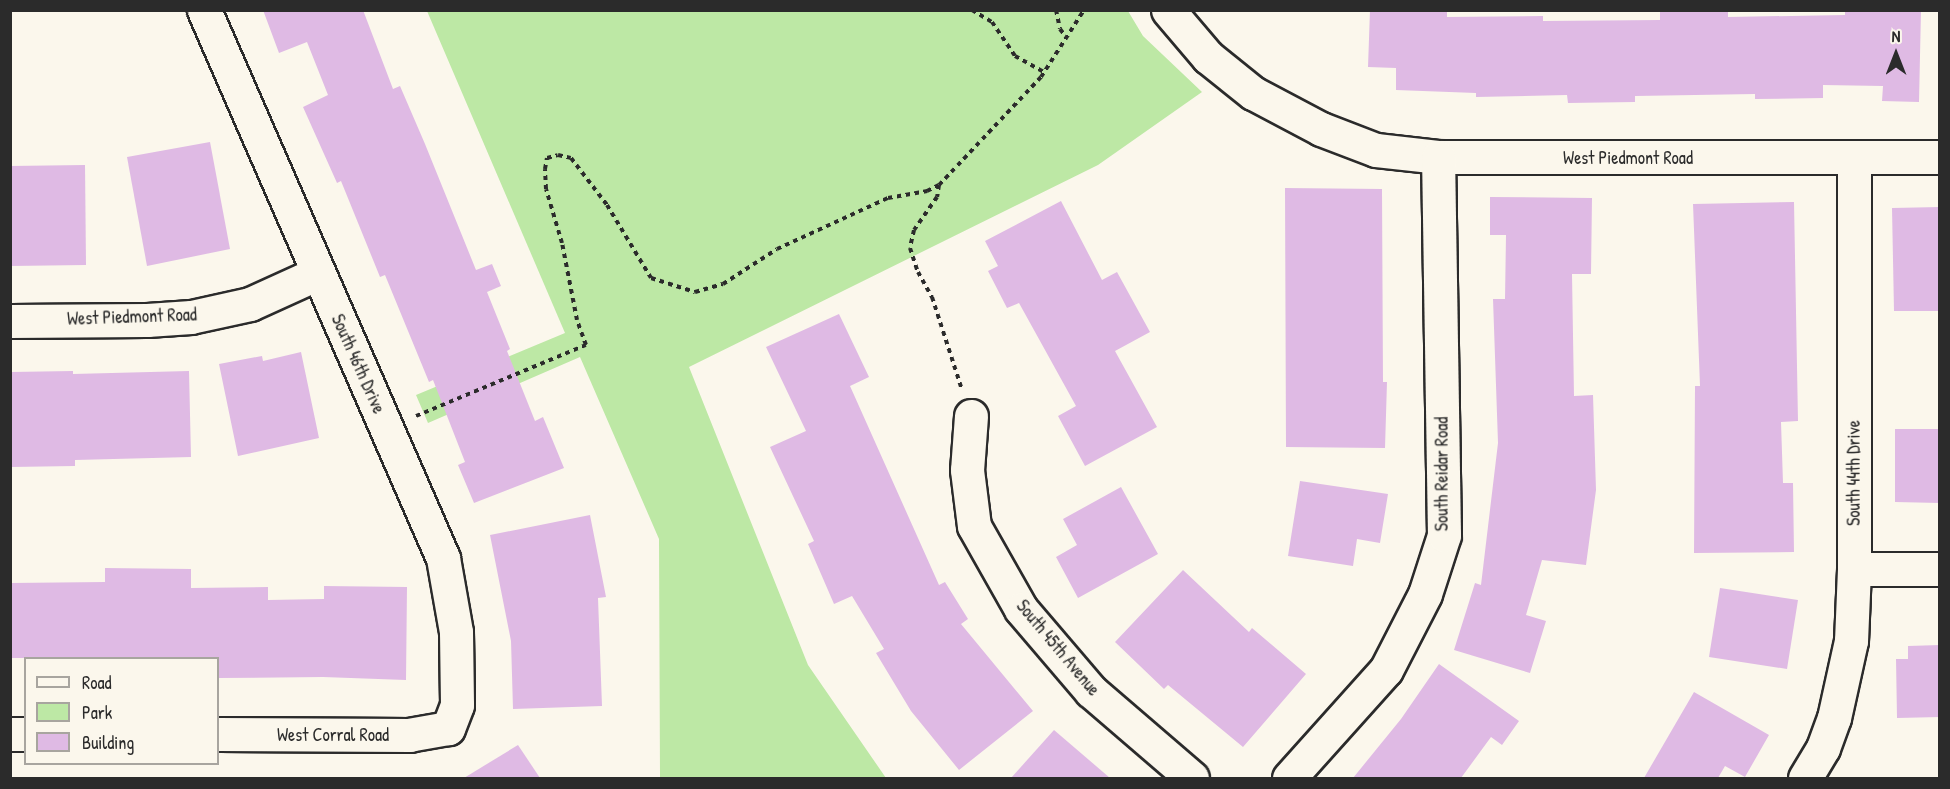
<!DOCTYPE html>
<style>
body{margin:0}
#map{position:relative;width:1950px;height:789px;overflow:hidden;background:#fbf7ec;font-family:"Patrick Hand",sans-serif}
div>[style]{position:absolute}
.green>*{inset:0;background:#bde8a5}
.building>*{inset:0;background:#dfbae4}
.path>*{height:4px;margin-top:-2px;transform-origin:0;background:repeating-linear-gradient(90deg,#2b2b2b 0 4.5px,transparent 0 9px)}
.roads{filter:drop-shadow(2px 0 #2b2b2b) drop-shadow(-2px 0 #2b2b2b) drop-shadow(0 2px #2b2b2b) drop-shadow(0 -2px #2b2b2b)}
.minor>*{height:33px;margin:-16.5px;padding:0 16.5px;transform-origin:16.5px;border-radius:16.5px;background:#fbf7ec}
span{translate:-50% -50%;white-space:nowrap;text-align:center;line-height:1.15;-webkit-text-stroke:4.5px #fbf7ec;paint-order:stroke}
.street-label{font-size:18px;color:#2b2b2b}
.frame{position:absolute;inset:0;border:12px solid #2b2b2b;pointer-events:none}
.legend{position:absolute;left:24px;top:657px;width:195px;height:108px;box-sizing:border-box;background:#fbf7ec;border:2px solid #a8a59f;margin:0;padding:8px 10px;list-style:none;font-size:18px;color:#2b2b2b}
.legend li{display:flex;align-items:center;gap:12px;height:30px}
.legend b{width:30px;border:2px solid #a8a59f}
.north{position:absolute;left:1866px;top:24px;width:60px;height:60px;-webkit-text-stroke:4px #fbf7ec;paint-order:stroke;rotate:0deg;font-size:16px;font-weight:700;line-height:24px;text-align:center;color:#2b2b2b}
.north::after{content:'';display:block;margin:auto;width:21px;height:27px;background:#2b2b2b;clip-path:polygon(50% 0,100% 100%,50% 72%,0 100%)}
</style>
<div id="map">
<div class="green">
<div style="clip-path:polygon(427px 11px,1128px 11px,1143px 36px,1202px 92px,1098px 165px,689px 367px,808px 665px,886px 778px,660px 778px,659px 539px,580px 357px,428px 423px,416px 395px,565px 333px)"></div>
</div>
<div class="building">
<div style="clip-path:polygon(263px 10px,363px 10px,393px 89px,400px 86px,425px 144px,476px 270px,492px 264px,501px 286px,487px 292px,510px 349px,507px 351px,535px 421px,543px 417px,564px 468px,474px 503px,458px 465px,465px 462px,433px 380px,429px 382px,385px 275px,380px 277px,341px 181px,337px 183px,303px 107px,328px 95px,307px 42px,279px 53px)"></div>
<div style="clip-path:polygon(1370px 10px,1447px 10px,1447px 17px,1543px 16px,1543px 21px,1660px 20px,1660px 10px,1728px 10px,1728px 17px,1845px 15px,1845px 10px,1921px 10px,1919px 102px,1882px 101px,1883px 86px,1823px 85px,1823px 98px,1755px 99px,1755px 94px,1635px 96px,1635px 102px,1568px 103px,1567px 95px,1476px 97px,1476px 93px,1396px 90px,1396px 68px,1368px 67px)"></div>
<div style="clip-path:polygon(210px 142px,230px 249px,147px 266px,127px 157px)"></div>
<div style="clip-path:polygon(85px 165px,86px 265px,10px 266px,10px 166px)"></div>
<div style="clip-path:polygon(1285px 188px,1382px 189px,1383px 382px,1387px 382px,1385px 448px,1286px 447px)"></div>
<div style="clip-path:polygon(1490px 197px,1592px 198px,1591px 274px,1572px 274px,1574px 396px,1593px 395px,1596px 490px,1586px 565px,1542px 560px,1526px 615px,1546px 621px,1530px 673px,1454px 650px,1475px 583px,1481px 585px,1498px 443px,1493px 299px,1505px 299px,1506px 235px,1490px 235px)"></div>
<div style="clip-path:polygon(1061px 201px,1102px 280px,1117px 272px,1150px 332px,1115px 351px,1157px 427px,1085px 466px,1058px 416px,1076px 406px,1019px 303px,1007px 308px,988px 271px,998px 266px,985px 241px)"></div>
<div style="clip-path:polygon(1794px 202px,1798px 421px,1781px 422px,1783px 483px,1793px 483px,1794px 552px,1694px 553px,1695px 386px,1700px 386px,1693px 204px)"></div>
<div style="clip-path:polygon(1940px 207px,1940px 311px,1894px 311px,1892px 208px)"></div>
<div style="clip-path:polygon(839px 314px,869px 377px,850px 386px,939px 585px,945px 582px,968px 619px,961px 624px,1033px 711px,959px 770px,911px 711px,876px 653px,884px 649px,852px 596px,834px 604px,808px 544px,814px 541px,770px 447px,806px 431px,766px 347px)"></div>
<div style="clip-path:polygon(301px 352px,319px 438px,238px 456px,219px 364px,262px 356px,263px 361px)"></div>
<div style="clip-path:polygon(73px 371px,73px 374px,189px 371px,191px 457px,75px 460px,75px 466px,11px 467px,11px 372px)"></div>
<div style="clip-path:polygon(1895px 429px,1940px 429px,1940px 503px,1895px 502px)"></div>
<div style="clip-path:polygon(1300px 481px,1388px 494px,1380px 543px,1357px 539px,1353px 566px,1288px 556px)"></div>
<div style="clip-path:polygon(1121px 487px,1158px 554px,1078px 598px,1056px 557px,1077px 545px,1063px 519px)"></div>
<div style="clip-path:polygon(590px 515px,606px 597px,598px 598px,602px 706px,513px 709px,511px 641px,490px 535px)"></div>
<div style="clip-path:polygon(105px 568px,191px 569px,191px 588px,268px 587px,268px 600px,324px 599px,324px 586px,407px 587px,406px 680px,323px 677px,218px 678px,218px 658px,10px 658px,10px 583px,105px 582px)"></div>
<div style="clip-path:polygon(1183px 570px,1249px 632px,1252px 628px,1306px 674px,1243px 747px,1168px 685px,1164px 689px,1115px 642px)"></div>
<div style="clip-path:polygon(1720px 588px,1798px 600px,1787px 669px,1709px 657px)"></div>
<div style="clip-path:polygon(1940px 645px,1940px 717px,1897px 718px,1896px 659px,1908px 659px,1908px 646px)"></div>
<div style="clip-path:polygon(1439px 664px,1519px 721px,1502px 745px,1491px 737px,1461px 778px,1353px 778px,1401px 719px)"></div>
<div style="clip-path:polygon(1694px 692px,1769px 735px,1745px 777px,1725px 766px,1718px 778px,1644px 778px)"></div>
<div style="clip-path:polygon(1054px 730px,1110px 778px,1011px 778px)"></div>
<div style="clip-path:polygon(518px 745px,540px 778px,464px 778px)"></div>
</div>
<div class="path">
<div style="left:972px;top:10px;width:23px;rotate:31deg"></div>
<div style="left:992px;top:22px;width:41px;rotate:55.9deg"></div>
<div style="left:1015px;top:56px;width:33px;rotate:29deg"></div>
<div style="left:1056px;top:10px;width:19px;rotate:78deg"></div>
<div style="left:1060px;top:29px;width:10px;rotate:53deg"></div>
<div style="left:939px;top:185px;width:12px;rotate:99deg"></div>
<div style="left:937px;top:197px;width:40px;rotate:124.9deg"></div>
<div style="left:914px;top:230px;width:18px;rotate:103deg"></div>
<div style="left:910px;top:248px;width:25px;rotate:72deg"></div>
<div style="left:918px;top:272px;width:29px;rotate:61deg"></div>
<div style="left:932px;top:297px;width:95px;rotate:72.1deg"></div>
<div style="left:416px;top:416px;width:184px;rotate:-22.7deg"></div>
<div style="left:586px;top:345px;width:27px;rotate:-110deg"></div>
<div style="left:577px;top:320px;width:78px;rotate:-101deg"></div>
<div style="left:562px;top:243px;width:56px;rotate:-106.5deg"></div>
<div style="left:546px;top:189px;width:20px;rotate:-93deg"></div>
<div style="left:545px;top:169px;width:11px;rotate:-80deg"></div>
<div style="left:547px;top:158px;width:11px;rotate:-15deg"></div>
<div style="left:558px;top:155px;width:13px;rotate:13deg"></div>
<div style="left:571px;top:158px;width:59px;rotate:52.5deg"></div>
<div style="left:607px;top:205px;width:85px;rotate:58.9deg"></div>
<div style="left:651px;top:278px;width:46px;rotate:17.7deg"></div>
<div style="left:695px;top:292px;width:29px;rotate:-16deg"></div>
<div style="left:723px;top:284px;width:64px;rotate:-32.9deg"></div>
<div style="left:777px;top:249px;width:122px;rotate:-24.7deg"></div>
<div style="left:888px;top:198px;width:40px;rotate:-10deg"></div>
<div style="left:927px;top:191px;width:13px;rotate:-27deg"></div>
<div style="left:939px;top:185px;width:149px;rotate:-46.6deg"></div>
<div style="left:1041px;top:77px;width:80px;rotate:-57.3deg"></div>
</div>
<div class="roads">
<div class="minor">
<div style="left:204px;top:10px;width:598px;rotate:66.44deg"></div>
<div style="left:443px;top:558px;width:75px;rotate:80deg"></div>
<div style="left:456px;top:632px;width:73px;rotate:89.2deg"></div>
<div style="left:457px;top:705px;width:25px;rotate:111deg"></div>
<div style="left:448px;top:728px;width:39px;rotate:170deg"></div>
<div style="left:410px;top:735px;width:192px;rotate:-179.7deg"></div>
<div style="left:1168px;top:10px;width:62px;rotate:49.6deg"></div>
<div style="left:1208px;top:57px;width:58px;rotate:38.7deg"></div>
<div style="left:1253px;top:93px;width:77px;rotate:27.9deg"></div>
<div style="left:1321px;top:129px;width:59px;rotate:20.9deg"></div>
<div style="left:1376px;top:150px;width:62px;rotate:6.4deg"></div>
<div style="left:1438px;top:157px;width:502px"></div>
<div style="left:10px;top:321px;width:137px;rotate:-0.4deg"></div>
<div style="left:147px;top:320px;width:44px;rotate:-3.9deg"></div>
<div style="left:191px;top:317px;width:60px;rotate:-12.4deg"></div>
<div style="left:250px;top:304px;width:75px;rotate:-24.5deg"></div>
<div style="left:971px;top:416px;width:54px;rotate:94.2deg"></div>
<div style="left:967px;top:470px;width:56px;rotate:82.9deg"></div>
<div style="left:974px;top:526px;width:95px;rotate:60.5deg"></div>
<div style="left:1021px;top:609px;width:108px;rotate:49.5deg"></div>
<div style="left:1091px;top:691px;width:133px;rotate:40.7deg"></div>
<div style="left:1854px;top:569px;width:86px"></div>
<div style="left:10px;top:734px;width:16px"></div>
<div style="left:1289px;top:778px;width:145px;rotate:-48.1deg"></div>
<div style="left:1386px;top:670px;width:85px;rotate:-62.8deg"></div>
<div style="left:1425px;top:594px;width:62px;rotate:-72.1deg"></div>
<div style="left:1444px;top:535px;width:378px;rotate:-90.9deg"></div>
<div style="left:1805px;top:778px;width:35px;rotate:-59deg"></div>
<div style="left:1823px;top:748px;width:32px;rotate:-70deg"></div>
<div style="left:1834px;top:718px;width:79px;rotate:-77.6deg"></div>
<div style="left:1851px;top:641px;width:72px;rotate:-87.6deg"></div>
<div style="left:1854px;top:569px;width:411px;rotate:-90deg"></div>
</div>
</div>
<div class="street-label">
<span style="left:1628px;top:158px">West Piedmont Road</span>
<span style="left:132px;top:317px;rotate:-2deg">West Piedmont Road</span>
<span style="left:358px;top:364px;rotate:66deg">South 46th Drive</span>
<span style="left:1854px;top:473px;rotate:-90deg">South 44th Drive</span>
<span style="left:1442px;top:474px;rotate:-90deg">South Reidar Road</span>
<span style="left:1058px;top:648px;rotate:50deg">South 45th Avenue</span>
<span style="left:333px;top:735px">West Corral Road</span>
</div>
<div class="frame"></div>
<ul class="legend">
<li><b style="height:8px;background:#fbf7ec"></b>Road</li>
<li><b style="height:16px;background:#bde8a5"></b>Park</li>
<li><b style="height:16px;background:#dfbae4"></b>Building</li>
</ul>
<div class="north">N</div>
</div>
